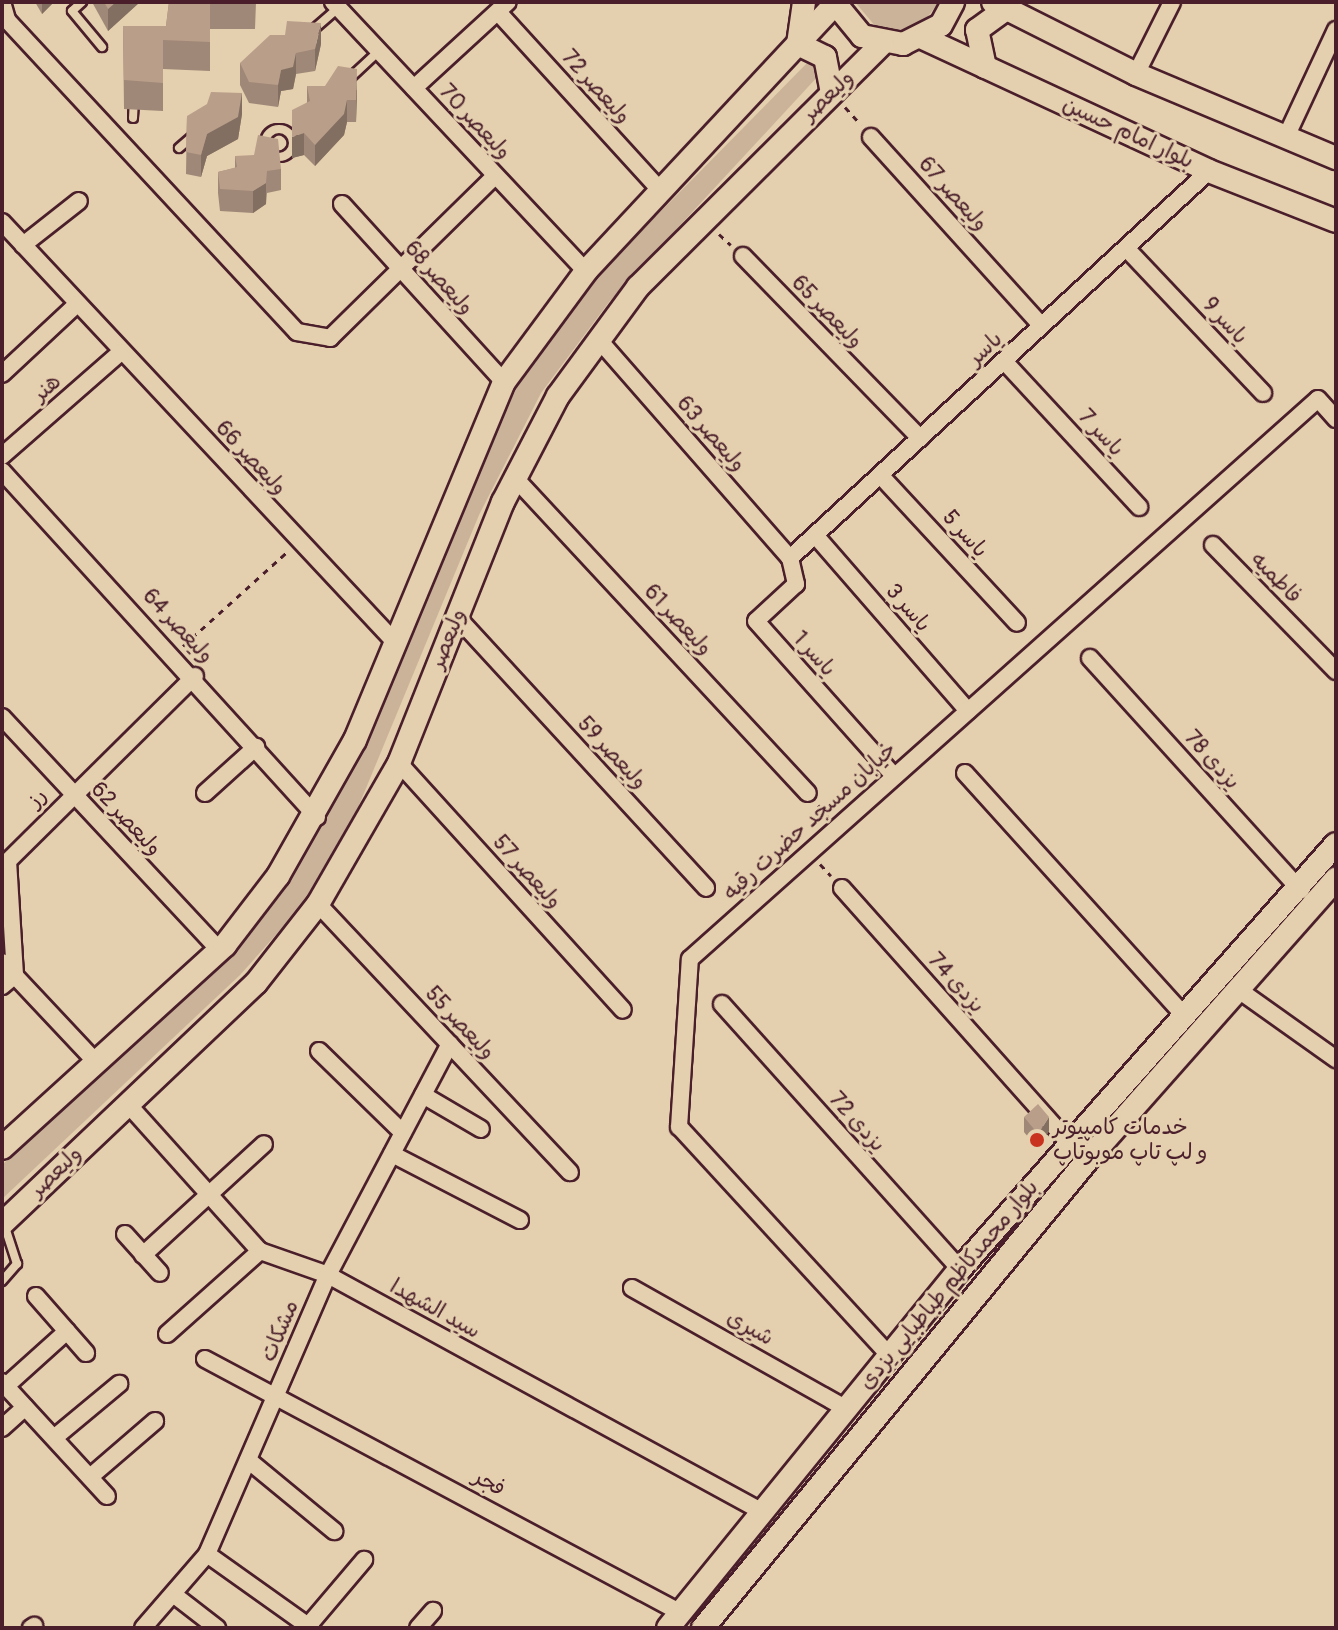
<!DOCTYPE html>
<meta charset="utf-8">
<style>
body{margin:0}
#map{position:relative;width:1338px;height:1630px;overflow:hidden;background:#e4cfae;font-family:Pangolin,"Playpen Sans Arabic",sans-serif}
div>[style]{position:absolute}
.green>*{inset:0;background:#cbb399}
.path>*{height:3px;margin-top:-1.5px;transform-origin:0;background:repeating-linear-gradient(90deg,#4a1f2b 0 6px,transparent 0 12px)}
.roads{filter:drop-shadow(2px 0 #4a1f2b) drop-shadow(-2px 0 #4a1f2b) drop-shadow(0 2px #4a1f2b) drop-shadow(0 -2px #4a1f2b)}
.service>*{height:8px;margin:-4px;padding:0 4px;transform-origin:4px;border-radius:4px;background:#e4cfae}
.service>.ring{margin:-4px;padding:0;box-sizing:content-box;background:none;border:8px solid #e4cfae;border-radius:50%}
.minor>*{height:16px;margin:-8px;padding:0 8px;transform-origin:8px;border-radius:8px;background:#e4cfae}
.secondary>*{height:22px;margin:-11px;padding:0 11px;transform-origin:11px;border-radius:11px;background:#e4cfae}
.wall>*{inset:0;background:#9f8877}
.shaded-wall>*{inset:0;background:#826f61}
.building>*{inset:0;background:#b99e8a}
.dots>*{width:22px;height:22px;translate:-50% -50%;box-sizing:border-box;border:4px solid #e4cfae;border-radius:50%}
span{translate:-50% -50%;white-space:nowrap;text-align:center;line-height:1.15;-webkit-text-stroke:6px #e4cfae;paint-order:stroke}
.street-label{font-size:22px;color:#4a1f2b}
.poi-label{font-size:22px;color:#4a1f2b}
.left{translate:0 -50%;text-align:left}
.frame{position:absolute;inset:0;border:4px solid #4a1f2b;pointer-events:none}
</style>
<div id="map">
<div class="green">
<div style="clip-path:polygon(855px 2px,939px 2px,922px 24px,900px 32px,876px 27px)"></div>
<div style="clip-path:polygon(810px 60px,820px 74px,609px 302px,541px 393px,479px 515px,352px 822px,300px 908px,240px 975px,2px 1199px,2px 1165px,202px 980px,259px 920px,310px 845px,397px 662px,473px 471px,522px 378px,596px 277px)"></div>
</div>
<div class="path">
<div style="left:845px;top:107px;width:24px;rotate:48deg"></div>
<div style="left:719px;top:234px;width:16px;rotate:43deg"></div>
<div style="left:183px;top:646px;width:140px;rotate:-42.1deg"></div>
<div style="left:818px;top:805px;width:16px;rotate:50deg"></div>
<div style="left:820px;top:864px;width:16px;rotate:47deg"></div>
</div>
<div class="roads">
<div class="service">
<div style="left:82px;top:2px;width:13px;rotate:138deg"></div>
<div style="left:72px;top:11px;width:47px;rotate:50.2deg"></div>
<div style="left:314px;top:29px;width:32px;rotate:-41deg"></div>
<div style="left:351px;top:77px;width:38px;rotate:-43deg"></div>
<div style="left:133px;top:118px;width:20px;rotate:-87deg"></div>
<div class="ring" style="left:265px;top:129px;width:20px;height:20px"></div>
<div style="left:179px;top:148px;width:18px;rotate:-41deg"></div>
<div style="left:2px;top:1281px;width:23px;rotate:-49deg"></div>
<div style="left:17px;top:1264px;width:40px;rotate:-108deg"></div>
</div>
<div class="minor">
<div style="left:2px;top:2px;width:19px;rotate:74deg"></div>
<div style="left:7px;top:20px;width:426px;rotate:47.1deg"></div>
<div style="left:297px;top:332px;width:34px;rotate:10deg"></div>
<div style="left:330px;top:338px;width:231px;rotate:-44.5deg"></div>
<div style="left:333px;top:2px;width:369px;rotate:46.8deg"></div>
<div style="left:498px;top:12px;width:244px;rotate:47.7deg"></div>
<div style="left:1136px;top:74px;width:80px;rotate:-63.4deg"></div>
<div style="left:414px;top:88px;width:127px;rotate:-42.5deg"></div>
<div style="left:871px;top:137px;width:253px;rotate:47.9deg"></div>
<div style="left:1286px;top:137px;width:118px;rotate:-65deg"></div>
<div style="left:342px;top:204px;width:241px;rotate:47.7deg"></div>
<div style="left:2px;top:222px;width:574px;rotate:46.91deg"></div>
<div style="left:23px;top:245px;width:71px;rotate:-38.2deg"></div>
<div style="left:1127px;top:249px;width:198px;rotate:46.6deg"></div>
<div style="left:743px;top:256px;width:254px;rotate:45.8deg"></div>
<div style="left:599px;top:340px;width:290px;rotate:48.8deg"></div>
<div style="left:790px;top:558px;width:27px;rotate:77deg"></div>
<div style="left:796px;top:584px;width:54px;rotate:137.2deg"></div>
<div style="left:756px;top:621px;width:208px;rotate:48.3deg"></div>
<div style="left:1004px;top:361px;width:199px;rotate:47.2deg"></div>
<div style="left:2px;top:374px;width:103px;rotate:-43deg"></div>
<div style="left:2px;top:456px;width:158px;rotate:-41.2deg"></div>
<div style="left:2px;top:471px;width:468px;rotate:47.7deg"></div>
<div style="left:881px;top:476px;width:200px;rotate:47.2deg"></div>
<div style="left:515px;top:478px;width:430px;rotate:47.1deg"></div>
<div style="left:815px;top:535px;width:233px;rotate:49deg"></div>
<div style="left:1213px;top:545px;width:176px;rotate:45.7deg"></div>
<div style="left:790px;top:558px;width:570px;rotate:-42.73deg"></div>
<div style="left:457px;top:617px;width:368px;rotate:47.4deg"></div>
<div style="left:1090px;top:658px;width:314px;rotate:47.8deg"></div>
<div style="left:2px;top:717px;width:318px;rotate:47deg"></div>
<div style="left:399px;top:763px;width:333px;rotate:47.8deg"></div>
<div style="left:965px;top:773px;width:325px;rotate:47.9deg"></div>
<div style="left:205px;top:793px;width:69px;rotate:-42deg"></div>
<div style="left:842px;top:888px;width:343px;rotate:48.3deg"></div>
<div style="left:318px;top:904px;width:368px;rotate:46.8deg"></div>
<div style="left:2px;top:962px;width:136px;rotate:46.8deg"></div>
<div style="left:2px;top:986px;width:17px;rotate:-40deg"></div>
<div style="left:15px;top:975px;width:114px;rotate:-93.5deg"></div>
<div style="left:8px;top:861px;width:263px;rotate:-44.7deg"></div>
<div style="left:1236px;top:988px;width:123px;rotate:35.4deg"></div>
<div style="left:722px;top:1004px;width:356px;rotate:48.1deg"></div>
<div style="left:319px;top:1051px;width:117px;rotate:44.3deg"></div>
<div style="left:423px;top:1095px;width:67px;rotate:30.4deg"></div>
<div style="left:127px;top:1103px;width:199px;rotate:48.1deg"></div>
<div style="left:260px;top:1251px;width:72px;rotate:19.4deg"></div>
<div style="left:328px;top:1275px;width:491px;rotate:28.6deg"></div>
<div style="left:392px;top:1154px;width:144px;rotate:27.3deg"></div>
<div style="left:125px;top:1234px;width:52px;rotate:48.1deg"></div>
<div style="left:143px;top:1255px;width:164px;rotate:-42.5deg"></div>
<div style="left:632px;top:1288px;width:244px;rotate:29.4deg"></div>
<div style="left:36px;top:1296px;width:76px;rotate:48.7deg"></div>
<div style="left:167px;top:1334px;width:125px;rotate:-41.7deg"></div>
<div style="left:889px;top:1355px;width:310px;rotate:-132.6deg"></div>
<div style="left:679px;top:1127px;width:168px;rotate:-86.3deg"></div>
<div style="left:690px;top:959px;width:841px;rotate:-41.72deg"></div>
<div style="left:1318px;top:399px;width:27px;rotate:48deg"></div>
<div style="left:205px;top:1359px;width:540px;rotate:28.08deg"></div>
<div style="left:2px;top:1382px;width:155px;rotate:47.4deg"></div>
<div style="left:6px;top:1386px;width:82px;rotate:-42deg"></div>
<div style="left:2px;top:1428px;width:31px;rotate:-42deg"></div>
<div style="left:54px;top:1438px;width:85px;rotate:-39.7deg"></div>
<div style="left:248px;top:1460px;width:112px;rotate:39.5deg"></div>
<div style="left:90px;top:1477px;width:86px;rotate:-40.7deg"></div>
<div style="left:207px;top:1554px;width:128px;rotate:35.4deg"></div>
<div style="left:173px;top:1594px;width:56px;rotate:37.7deg"></div>
<div style="left:308px;top:1626px;width:87px;rotate:-49.7deg"></div>
<div style="left:31px;top:1628px;width:4px;rotate:-34deg"></div>
<div style="left:143px;top:1628px;width:98px;rotate:-49.1deg"></div>
<div style="left:207px;top:1554px;width:304px;rotate:-66.6deg"></div>
<div style="left:328px;top:1275px;width:261px;rotate:-62.2deg"></div>
<div style="left:418px;top:1628px;width:23px;rotate:-49deg"></div>
</div>
<div class="secondary">
<div style="left:804px;top:2px;width:42px;rotate:98.1deg"></div>
<div style="left:798px;top:44px;width:30px;rotate:26deg"></div>
<div style="left:825px;top:57px;width:36px;rotate:79deg"></div>
<div style="left:834px;top:2px;width:44px;rotate:50.5deg"></div>
<div style="left:862px;top:36px;width:42px;rotate:11deg"></div>
<div style="left:903px;top:44px;width:42px;rotate:-26.6deg"></div>
<div style="left:941px;top:25px;width:26px;rotate:-62deg"></div>
<div style="left:993px;top:2px;width:160px;rotate:26.7deg"></div>
<div style="left:1136px;top:74px;width:217px;rotate:22.8deg"></div>
<div style="left:923px;top:38px;width:315px;rotate:24.9deg"></div>
<div style="left:1209px;top:171px;width:136px;rotate:21.5deg"></div>
<div style="left:985px;top:67px;width:38px;rotate:-102deg"></div>
<div style="left:977px;top:30px;width:37px;rotate:-36deg"></div>
<div style="left:2px;top:1148px;width:302px;rotate:-42.3deg"></div>
<div style="left:225px;top:945px;width:87px;rotate:-52.5deg"></div>
<div style="left:278px;top:876px;width:156px;rotate:-60.5deg"></div>
<div style="left:355px;top:740px;width:388px;rotate:-67.4deg"></div>
<div style="left:504px;top:382px;width:138px;rotate:-53.5deg"></div>
<div style="left:586px;top:271px;width:365px;rotate:-47deg"></div>
<div style="left:2px;top:1224px;width:350px;rotate:-43.5deg"></div>
<div style="left:256px;top:983px;width:100px;rotate:-51.9deg"></div>
<div style="left:318px;top:904px;width:163px;rotate:-60.1deg"></div>
<div style="left:399px;top:763px;width:281px;rotate:-68.3deg"></div>
<div style="left:503px;top:502px;width:119px;rotate:-62.6deg"></div>
<div style="left:558px;top:396px;width:135px;rotate:-53.7deg"></div>
<div style="left:638px;top:287px;width:344px;rotate:-44.9deg"></div>
<div style="left:668px;top:1628px;width:463px;rotate:-50.9deg"></div>
<div style="left:960px;top:1269px;width:567px;rotate:-48.5deg"></div>
<div style="left:703px;top:1628px;width:608px;rotate:-50.6deg"></div>
<div style="left:1089px;top:1158px;width:373px;rotate:-48.5deg"></div>
</div>
</div>
<div class="wall">
<div style="clip-path:polygon(35px 2px,54px 2px,42px 14px)"></div>
<div style="clip-path:polygon(92px 2px,140px 2px,108px 31px)"></div>
<div style="clip-path:polygon(169px 2px,256px 2px,255px 29px,210px 29px,210px 71px,163px 69px,163px 111px,124px 109px,123px 26px,166px 26px)"></div>
<div style="clip-path:polygon(321px 44px,315px 71px,296px 74px,293px 89px,281px 91px,278px 107px,249px 103px,240px 85px,240px 63px)"></div>
<div style="clip-path:polygon(307px 86px,357px 90px,356px 122px,347px 122px,344px 135px,315px 166px,304px 155px,292px 158px,307px 102px)"></div>
<div style="clip-path:polygon(242px 114px,238px 139px,207px 156px,201px 177px,186px 174px,187px 116px)"></div>
<div style="clip-path:polygon(235px 156px,281px 169px,281px 190px,267px 193px,266px 204px,253px 213px,220px 211px,218px 193px,218px 172px,235px 168px)"></div>
<div style="clip-path:polygon(1024px 1117px,1049px 1131px,1038px 1149px,1024px 1132px)"></div>
</div>
<div class="shaded-wall">
<div style="clip-path:polygon(42px 2px,54px 2px,42px 14px)"></div>
<div style="clip-path:polygon(116px 2px,140px 2px,108px 31px,108px 9px)"></div>
<div style="clip-path:polygon(321px 23px,321px 44px,315px 71px,315px 49px)"></div>
<div style="clip-path:polygon(296px 53px,296px 74px,293px 89px,281px 91px,278px 107px,278px 85px,281px 70px)"></div>
<div style="clip-path:polygon(357px 69px,357px 90px,356px 122px,356px 100px)"></div>
<div style="clip-path:polygon(242px 93px,242px 114px,238px 139px,207px 156px,201px 177px,201px 155px,207px 134px)"></div>
<div style="clip-path:polygon(347px 100px,347px 122px,344px 135px,315px 166px,315px 145px)"></div>
<div style="clip-path:polygon(304px 133px,304px 155px,292px 158px,292px 137px)"></div>
<div style="clip-path:polygon(266px 183px,266px 204px,253px 213px,253px 191px)"></div>
<div style="clip-path:polygon(1049px 1117px,1049px 1131px,1038px 1149px,1038px 1134px)"></div>
</div>
<div class="building">
<div style="clip-path:polygon(104px 2px,116px 2px,108px 9px)"></div>
<div style="clip-path:polygon(169px 2px,210px 2px,210px 42px,163px 40px,163px 83px,124px 80px,123px 26px,166px 26px)"></div>
<div style="clip-path:polygon(287px 21px,321px 23px,315px 49px,296px 53px,293px 67px,281px 70px,278px 85px,249px 82px,240px 63px,270px 35px,285px 35px)"></div>
<div style="clip-path:polygon(338px 66px,357px 69px,356px 100px,347px 100px,344px 114px,315px 145px,304px 133px,292px 137px,292px 110px,310px 101px,307px 86px,325px 86px)"></div>
<div style="clip-path:polygon(211px 92px,242px 93px,238px 117px,207px 134px,201px 155px,186px 152px,187px 116px,207px 104px)"></div>
<div style="clip-path:polygon(258px 135px,278px 139px,281px 169px,267px 171px,266px 183px,253px 191px,220px 189px,218px 172px,237px 167px,235px 156px,254px 155px)"></div>
<div style="clip-path:polygon(1038px 1104px,1049px 1117px,1038px 1134px,1024px 1117px)"></div>
</div>
<div class="dots">
<div style="left:1037px;top:1140px;background:#c8321e"></div>
</div>
<div class="street-label">
<span style="left:596px;top:87px;rotate:48deg">ولیعصر 72</span>
<span style="left:828px;top:96px;rotate:-44deg">ولیعصر</span>
<span style="left:475px;top:122px;rotate:47deg">ولیعصر 70</span>
<span style="left:1128px;top:133px;rotate:25deg">بلوار امام حسین</span>
<span style="left:953px;top:194px;rotate:48deg">ولیعصر 67</span>
<span style="left:439px;top:278px;rotate:48deg">ولیعصر 68</span>
<span style="left:827px;top:312px;rotate:46deg">ولیعصر 65</span>
<span style="left:1225px;top:321px;rotate:47deg">یاسر 9</span>
<span style="left:985px;top:349px;rotate:-43deg">یاسر</span>
<span style="left:47px;top:388px;rotate:-41deg">هنر</span>
<span style="left:1101px;top:433px;rotate:47deg">یاسر 7</span>
<span style="left:711px;top:434px;rotate:49deg">ولیعصر 63</span>
<span style="left:251px;top:458px;rotate:47deg">ولیعصر 66</span>
<span style="left:965px;top:534px;rotate:48deg">یاسر 5</span>
<span style="left:1276px;top:578px;rotate:46deg">فاطمیه</span>
<span style="left:908px;top:608px;rotate:49deg">یاسر 3</span>
<span style="left:678px;top:620px;rotate:47deg">ولیعصر 61</span>
<span style="left:178px;top:626px;rotate:47deg">ولیعصر 64</span>
<span style="left:448px;top:639px;rotate:-68deg">ولیعصر</span>
<span style="left:814px;top:654px;rotate:48deg">یاسر 1</span>
<span style="left:612px;top:753px;rotate:47deg">ولیعصر 59</span>
<span style="left:1212px;top:760px;rotate:48deg">یزدی 78</span>
<span style="left:37px;top:798px;rotate:-47deg">رز</span>
<span style="left:126px;top:819px;rotate:47deg">ولیعصر 62</span>
<span style="left:810px;top:821px;rotate:-42deg">خیابان مسجد حضرت رقیه</span>
<span style="left:527px;top:872px;rotate:48deg">ولیعصر 57</span>
<span style="left:956px;top:983px;rotate:48deg">یزدی 74</span>
<span style="left:460px;top:1023px;rotate:47deg">ولیعصر 55</span>
<span style="left:857px;top:1122px;rotate:48deg">یزدی 72</span>
<span style="left:56px;top:1172px;rotate:-44deg">ولیعصر</span>
<span style="left:949px;top:1285px;rotate:-50deg">بلوار محمدکاظم طباطبایی یزدی</span>
<span style="left:435px;top:1309px;rotate:29deg">سید الشهدا</span>
<span style="left:750px;top:1328px;rotate:29deg">شیری</span>
<span style="left:280px;top:1331px;rotate:-67deg">مشکات</span>
<span style="left:489px;top:1483px;rotate:29deg">فجر</span>
</div>
<div class="poi-label">
<span class="left" style="left:1053px;top:1140px">خدمات کامپیوتر<br>و لپ تاپ موبوتاپ</span>
</div>
<div class="frame"></div>
</div>
